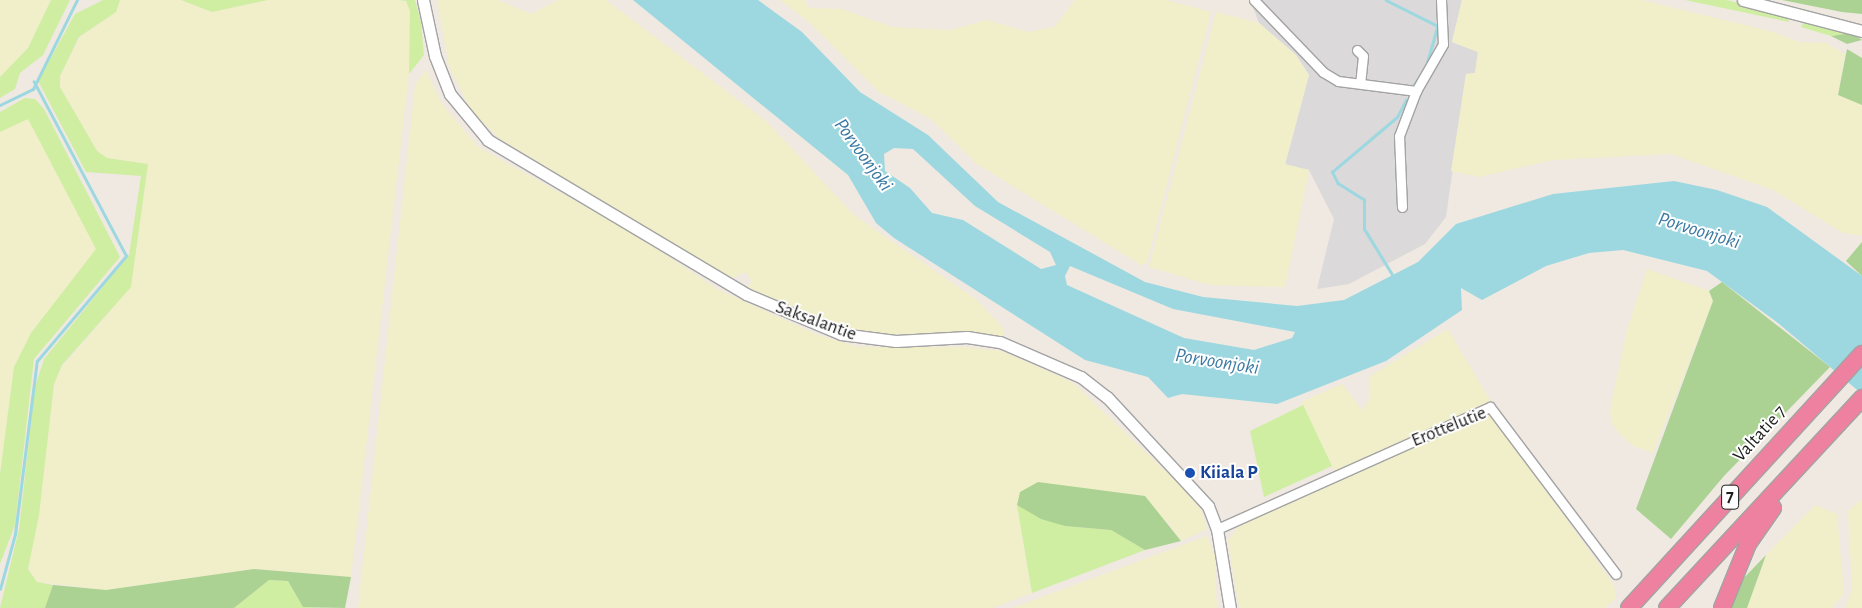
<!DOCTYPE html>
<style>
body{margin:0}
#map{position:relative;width:1862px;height:608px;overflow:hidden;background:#efe9e1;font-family:"Alegreya Sans",sans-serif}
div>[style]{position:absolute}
.residential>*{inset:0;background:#dbd9d9}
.farmland>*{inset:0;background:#f0efca}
.grass>*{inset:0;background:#cfeea2}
.forest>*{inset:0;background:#abd292}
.water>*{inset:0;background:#9dd8e1}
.stream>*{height:2.5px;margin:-1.25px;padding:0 1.25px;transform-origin:1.25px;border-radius:1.25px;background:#9dd8e1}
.roads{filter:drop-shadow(1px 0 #a3a3a3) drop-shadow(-1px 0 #a3a3a3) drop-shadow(0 1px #a3a3a3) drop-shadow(0 -1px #a3a3a3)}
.minor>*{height:9px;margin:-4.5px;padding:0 4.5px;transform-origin:4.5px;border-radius:4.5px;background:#fff}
.tertiary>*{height:11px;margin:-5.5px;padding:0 5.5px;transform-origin:5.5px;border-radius:5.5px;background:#fff}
.motorway>*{height:16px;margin:-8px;padding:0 8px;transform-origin:8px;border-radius:8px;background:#ee81a0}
.dots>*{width:14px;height:14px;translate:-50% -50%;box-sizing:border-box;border:2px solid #fff;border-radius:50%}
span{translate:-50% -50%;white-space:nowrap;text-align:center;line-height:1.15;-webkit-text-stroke:4px #fff;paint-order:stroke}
.shield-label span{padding:1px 4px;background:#fff;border:1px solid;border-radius:4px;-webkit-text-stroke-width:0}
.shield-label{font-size:18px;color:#1c1c1c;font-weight:700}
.street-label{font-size:19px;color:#1c1c1c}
.transit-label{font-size:19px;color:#164399;font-weight:700}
.left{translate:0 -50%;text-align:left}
.water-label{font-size:20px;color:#3c7aa4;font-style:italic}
</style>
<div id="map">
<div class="residential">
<div style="clip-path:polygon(1250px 0,1462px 0,1452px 42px,1478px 52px,1475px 73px,1466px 74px,1446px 217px,1425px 244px,1349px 284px,1317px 289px,1334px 219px,1309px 170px,1285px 165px,1309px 75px,1296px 55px,1259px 23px)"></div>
</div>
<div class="farmland">
<div style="clip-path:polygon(0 0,51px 0,28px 48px,0 77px)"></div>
<div style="clip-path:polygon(120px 0,181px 0,212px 12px,268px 0,399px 0,406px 1px,410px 11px,411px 57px,351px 577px,254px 569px,106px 590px,37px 582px,28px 569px,56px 374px,131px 287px,148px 164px,107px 158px,97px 151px,60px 87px,60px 76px,80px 37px,116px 12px)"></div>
<div style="clip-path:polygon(437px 0,498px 0,531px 14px,558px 0,606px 0,766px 121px,854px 215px,977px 300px,1003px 328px,1003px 337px,970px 332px,877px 335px,851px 330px,746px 288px,752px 282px,745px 272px,730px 280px,499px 138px,471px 111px,449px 66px)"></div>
<div style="clip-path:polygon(780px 0,804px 0,809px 8px,841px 9px,893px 27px,950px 30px,987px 20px,1028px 32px,1054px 27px,1075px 0,1166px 0,1211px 12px,1147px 263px,1141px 265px,977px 164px,931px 119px,879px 92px,808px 21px)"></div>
<div style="clip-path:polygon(1462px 0,1641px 0,1770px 31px,1799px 42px,1826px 43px,1845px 54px,1838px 95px,1862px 105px,1862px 236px,1843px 233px,1773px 190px,1671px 154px,1553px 160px,1479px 177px,1451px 171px,1466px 74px,1475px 73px,1478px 52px,1452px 42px)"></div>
<div style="clip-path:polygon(1216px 12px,1259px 23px,1296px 55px,1309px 75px,1285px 164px,1309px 170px,1285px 287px,1210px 285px,1149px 267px)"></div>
<div style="clip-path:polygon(426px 70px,442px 104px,478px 147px,633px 233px,717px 289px,818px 335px,858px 347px,965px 347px,1002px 351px,1072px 382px,1182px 487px,1201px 510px,1207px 529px,1181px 541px,1167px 521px,1017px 505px,1032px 593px,992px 608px,358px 608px,415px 85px)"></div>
<div style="clip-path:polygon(28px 118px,96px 249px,31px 333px,14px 367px,0 474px,0 132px)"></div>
<div style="clip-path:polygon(1647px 269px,1709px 291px,1713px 301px,1653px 453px,1633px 446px,1621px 435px,1611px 423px,1610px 409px,1627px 330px)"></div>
<div style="clip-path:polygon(1448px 329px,1491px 402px,1335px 472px,1301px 402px,1342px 384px,1362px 410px,1369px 400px,1370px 376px)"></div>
<div style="clip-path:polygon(1484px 413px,1492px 416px,1614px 585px,1616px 598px,1605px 608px,1239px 608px,1228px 540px,1242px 523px)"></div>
<div style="clip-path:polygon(1862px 499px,1862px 608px,1845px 608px,1852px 590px,1848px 511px)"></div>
<div style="clip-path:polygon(1815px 505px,1837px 514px,1844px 594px,1832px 608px,1747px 608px,1766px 555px)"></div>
<div style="clip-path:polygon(1207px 536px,1215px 556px,1217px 608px,1012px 608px)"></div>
</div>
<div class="grass">
<div style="clip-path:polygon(51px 0,70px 0,43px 55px,20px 73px,15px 89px,0 98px,0 77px,28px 48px)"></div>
<div style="clip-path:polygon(103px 0,120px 0,116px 12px,79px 37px,60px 76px,60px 87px,97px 151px,107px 158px,148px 164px,131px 287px,62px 365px,54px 384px,39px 515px,28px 569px,37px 582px,53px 585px,46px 608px,0 608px,19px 529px,35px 387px,44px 359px,129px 255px,141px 176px,86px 172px,38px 81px,75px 14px)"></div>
<div style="clip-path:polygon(181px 0,268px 0,212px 12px)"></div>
<div style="clip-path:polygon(399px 0,415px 0,421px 22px,424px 55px,409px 74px,410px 11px,406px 1px)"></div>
<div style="clip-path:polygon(1685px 0,1727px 0,1787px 16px,1789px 22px)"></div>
<div style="clip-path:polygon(1805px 21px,1852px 33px,1831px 36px,1801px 27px)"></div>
<div style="clip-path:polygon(25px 98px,35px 99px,44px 109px,120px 257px,34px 359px,15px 525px,0 564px,0 474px,14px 367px,31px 333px,96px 249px,28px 119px,0 132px,0 112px)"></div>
<div style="clip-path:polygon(1303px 405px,1332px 466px,1264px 497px,1250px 431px)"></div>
<div style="clip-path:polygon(1017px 505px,1065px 526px,1111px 530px,1145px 550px,1032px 593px)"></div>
<div style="clip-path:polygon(269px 580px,288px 581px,303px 607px,339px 608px,234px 608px)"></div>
</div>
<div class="forest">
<div style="clip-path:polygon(1782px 0,1862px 0,1862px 14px,1842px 12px)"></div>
<div style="clip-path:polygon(1852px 33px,1862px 40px,1847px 44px,1831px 36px)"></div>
<div style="clip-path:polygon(1847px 49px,1862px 58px,1862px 105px,1838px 95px)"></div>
<div style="clip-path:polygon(1862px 242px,1862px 276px,1846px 261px)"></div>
<div style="clip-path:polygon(1722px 282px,1830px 367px,1724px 476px,1671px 539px,1636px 509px,1713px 301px,1709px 291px)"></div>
<div style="clip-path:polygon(1038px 482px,1145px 496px,1181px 541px,1145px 550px,1111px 530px,1065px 526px,1041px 519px,1017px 505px,1020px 492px)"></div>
<div style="clip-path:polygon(1766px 555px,1747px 608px,1731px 608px,1739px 583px)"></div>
<div style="clip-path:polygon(254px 569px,351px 577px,345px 608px,303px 607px,288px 581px,269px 580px,234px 608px,45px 608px,53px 585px,106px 590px)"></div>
</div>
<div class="water">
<div style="clip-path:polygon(evenodd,633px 0,758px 0,802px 32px,860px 92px,928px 135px,998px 202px,1145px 282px,1203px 297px,1297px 306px,1344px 300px,1418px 262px,1456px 224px,1553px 194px,1674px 181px,1717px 190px,1767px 207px,1862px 276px,1862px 394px,1778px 323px,1707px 271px,1623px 250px,1589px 253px,1546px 266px,1482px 300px,1461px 288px,1462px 310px,1386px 361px,1277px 404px,1182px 394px,1168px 398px,1148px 377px,1085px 360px,894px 238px,876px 223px,848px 175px,633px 0,894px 148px,913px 149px,975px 206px,1050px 252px,1056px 265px,1041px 269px,963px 220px,932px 213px,910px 188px,885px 171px,884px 154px,894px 148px,633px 0,1070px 266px,1173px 309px,1295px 332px,1292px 338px,1254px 350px,1184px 338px,1067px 285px,1065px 276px,1070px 266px)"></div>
</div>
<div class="stream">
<div style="left:1386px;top:0;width:58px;rotate:26.6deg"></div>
<div style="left:1438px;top:26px;width:37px;rotate:106deg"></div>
<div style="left:1412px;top:87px;width:16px;rotate:-52deg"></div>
<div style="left:0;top:105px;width:37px;rotate:-26deg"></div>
<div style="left:33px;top:89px;width:99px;rotate:-63.7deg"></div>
<div style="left:1394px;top:278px;width:57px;rotate:-121.5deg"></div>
<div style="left:1364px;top:229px;width:29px;rotate:-90deg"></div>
<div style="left:1364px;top:200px;width:31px;rotate:-148deg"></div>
<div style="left:1338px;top:184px;width:13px;rotate:-117deg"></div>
<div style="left:1332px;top:172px;width:85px;rotate:-40.2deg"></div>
<div style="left:1397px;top:117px;width:19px;rotate:-62deg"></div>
<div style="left:0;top:589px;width:57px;rotate:-74.7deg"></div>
<div style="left:15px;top:534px;width:174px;rotate:-82.8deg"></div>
<div style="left:37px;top:361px;width:138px;rotate:-49.7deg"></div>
<div style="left:126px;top:256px;width:197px;rotate:-117.9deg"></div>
</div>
<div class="roads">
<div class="minor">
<div style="left:1254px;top:0;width:100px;rotate:46.2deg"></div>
<div style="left:1323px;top:72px;width:17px;rotate:31deg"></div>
<div style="left:1338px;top:81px;width:79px;rotate:7.3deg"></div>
<div style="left:1357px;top:50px;width:8px;rotate:45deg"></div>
<div style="left:1363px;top:56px;width:27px;rotate:96deg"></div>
<div style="left:1402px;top:207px;width:71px;rotate:-92.4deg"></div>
<div style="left:1399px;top:136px;width:48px;rotate:-69.3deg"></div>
<div style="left:1416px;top:91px;width:54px;rotate:-60.1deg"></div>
<div style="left:1443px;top:44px;width:44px;rotate:-92.6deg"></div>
<div style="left:1217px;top:529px;width:299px;rotate:-24.1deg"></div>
<div style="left:1490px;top:407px;width:209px;rotate:53deg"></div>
</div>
<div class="tertiary">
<div style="left:423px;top:0;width:57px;rotate:77.9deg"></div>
<div style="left:435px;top:56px;width:41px;rotate:68.5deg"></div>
<div style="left:450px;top:94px;width:60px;rotate:50.4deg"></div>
<div style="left:488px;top:140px;width:300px;rotate:30.8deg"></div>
<div style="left:746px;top:294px;width:103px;rotate:22.8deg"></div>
<div style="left:841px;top:334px;width:55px;rotate:7.3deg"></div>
<div style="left:896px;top:341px;width:71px;rotate:-3.2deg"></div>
<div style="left:967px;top:337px;width:33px;rotate:9deg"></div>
<div style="left:1000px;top:342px;width:88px;rotate:23.4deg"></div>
<div style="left:1081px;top:377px;width:33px;rotate:38deg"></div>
<div style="left:1107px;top:397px;width:149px;rotate:47.2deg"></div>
<div style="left:1208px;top:506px;width:25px;rotate:69deg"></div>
<div style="left:1217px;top:529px;width:80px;rotate:80.7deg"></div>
<div style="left:1743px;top:0;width:123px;rotate:14.6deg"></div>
</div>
<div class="motorway">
<div style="left:1629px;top:608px;width:345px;rotate:-47.5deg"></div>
<div style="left:1667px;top:608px;width:287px;rotate:-47.1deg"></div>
<div style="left:1722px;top:608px;width:69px;rotate:-67.9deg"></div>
<div style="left:1748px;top:544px;width:44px;rotate:-55.2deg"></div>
</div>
</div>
<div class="dots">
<div style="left:1190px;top:473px;background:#1a4fb4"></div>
</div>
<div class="shield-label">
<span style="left:1730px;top:497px">7</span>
</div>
<div class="street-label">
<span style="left:816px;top:321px;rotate:20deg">Saksalantie</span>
<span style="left:1449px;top:427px;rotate:-22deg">Erottelutie</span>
<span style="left:1760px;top:434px;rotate:-48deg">Valtatie 7</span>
</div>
<div class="transit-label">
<span class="left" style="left:1200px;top:473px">Kiiala P</span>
</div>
<div class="water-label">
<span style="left:863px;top:155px;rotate:54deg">Porvoonjoki</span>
<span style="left:1699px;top:231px;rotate:17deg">Porvoonjoki</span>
<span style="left:1217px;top:362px;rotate:9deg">Porvoonjoki</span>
</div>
</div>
